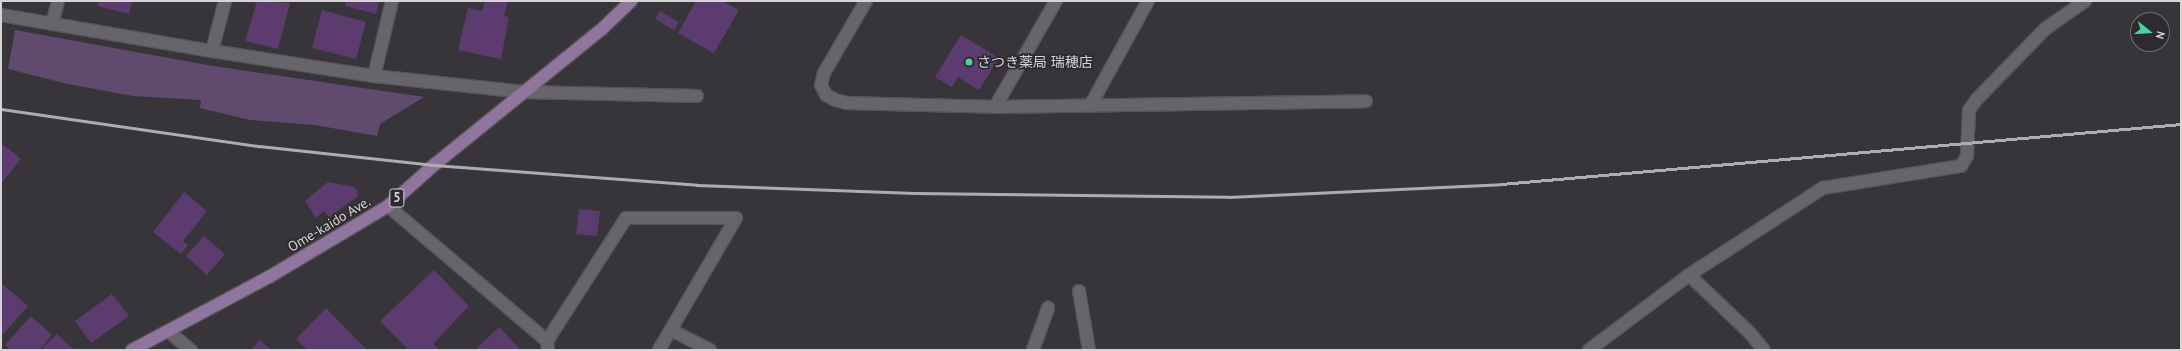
<!DOCTYPE html>
<meta charset="utf-8">
<style>
body{margin:0}
#map{position:relative;width:2182px;height:351px;overflow:hidden;background:#38353a;font-family:"PT Sans","Noto Sans JP",sans-serif}
div>[style]{position:absolute}
.green>*{inset:0;background:#604a6d}
.building>*{inset:0;background:#5c3b6e}
.roads{filter:drop-shadow(1px 0 #565458) drop-shadow(-1px 0 #565458) drop-shadow(0 1px #565458) drop-shadow(0 -1px #565458)}
.lane>*{height:12px;margin:-6px;padding:0 6px;transform-origin:6px;border-radius:6px;background:#68656a}
.street>*{height:12px;margin:-6px;padding:0 6px;transform-origin:6px;border-radius:6px;background:#68656a}
.primary>*{height:12px;margin:-6px;padding:0 6px;transform-origin:6px;border-radius:6px;background:#90759f}
.rail>*{height:3px;margin:-1.5px;padding:0 1.5px;transform-origin:1.5px;border-radius:1.5px;background:#aeacaf}
.dots>*{width:11px;height:11px;translate:-50% -50%;box-sizing:border-box;border:2px solid #2e2b30;border-radius:50%}
span{translate:-50% -50%;white-space:nowrap;text-align:center;line-height:1.15;-webkit-text-stroke:3.5px #2e2b30;paint-order:stroke}
.shield-label span{padding:1px 3px;background:#2e2b30;border:1px solid;border-radius:3px;-webkit-text-stroke-width:0}
.shield-label{font-size:13px;color:#d6d4d7;font-weight:700}
.poi-label{font-size:14px;color:#d6d4d7}
.left{translate:0 -50%;text-align:left}
.street-label{font-size:14px;color:#d6d4d7}
.frame{position:absolute;inset:0;border:2px solid #d6d4d7;pointer-events:none}
.north{position:absolute;left:2130px;top:12px;width:40px;height:40px;box-sizing:border-box;background:#2e2b30;border:1px solid #716f73;border-radius:50%;rotate:107deg;font-size:11px;font-weight:700;line-height:16px;text-align:center;color:#d6d4d7}
.north::after{content:'';display:block;margin:auto;width:14px;height:18px;background:#4ad49c;clip-path:polygon(50% 0,100% 100%,50% 72%,0 100%)}
</style>
<div id="map">
<div class="green">
<div style="clip-path:polygon(15px 30px,207px 65px,424px 97px,380px 124px,377px 136px,315px 125px,250px 120px,200px 108px,201px 100px,133px 96px,68px 84px,8px 69px)"></div>
</div>
<div class="building">
<div style="clip-path:polygon(99px 1px,132px 1px,129px 14px,97px 6px)"></div>
<div style="clip-path:polygon(257px 1px,290px 3px,278px 49px,245px 41px)"></div>
<div style="clip-path:polygon(346px 1px,379px 1px,376px 14px,345px 6px)"></div>
<div style="clip-path:polygon(485px 1px,508px 1px,504px 16px,509px 17px,501px 59px,458px 50px,468px 8px,482px 11px)"></div>
<div style="clip-path:polygon(696px 1px,722px 1px,739px 10px,714px 53px,678px 33px)"></div>
<div style="clip-path:polygon(322px 10px,366px 22px,356px 59px,312px 48px)"></div>
<div style="clip-path:polygon(660px 11px,679px 22px,674px 30px,655px 19px)"></div>
<div style="clip-path:polygon(961px 35px,999px 58px,979px 90px,958px 77px,952px 87px,935px 77px)"></div>
<div style="clip-path:polygon(1px 143px,21px 159px,1px 184px)"></div>
<div style="clip-path:polygon(328px 182px,354px 187px,358px 192px,357px 197px,329px 217px,324px 211px,316px 218px,305px 201px)"></div>
<div style="clip-path:polygon(184px 192px,207px 211px,183px 241px,188px 245px,181px 254px,153px 232px)"></div>
<div style="clip-path:polygon(579px 209px,600px 211px,597px 236px,576px 234px)"></div>
<div style="clip-path:polygon(204px 236px,225px 254px,207px 275px,186px 256px)"></div>
<div style="clip-path:polygon(434px 270px,469px 306px,433px 344px,439px 350px,409px 350px,380px 321px)"></div>
<div style="clip-path:polygon(1px 283px,28px 306px,1px 337px)"></div>
<div style="clip-path:polygon(112px 294px,129px 316px,91px 343px,75px 321px)"></div>
<div style="clip-path:polygon(326px 308px,367px 350px,307px 350px,296px 339px)"></div>
<div style="clip-path:polygon(31px 316px,52px 335px,39px 350px,11px 350px,5px 345px)"></div>
<div style="clip-path:polygon(499px 327px,521px 350px,475px 350px)"></div>
<div style="clip-path:polygon(57px 334px,74px 350px,41px 350px)"></div>
<div style="clip-path:polygon(260px 340px,271px 350px,251px 350px)"></div>
</div>
<div class="roads">
<div class="lane">
<div style="left:1689px;top:275px;width:84px;rotate:43.6deg"></div>
<div style="left:1750px;top:333px;width:22px;rotate:51deg"></div>
<div style="left:1079px;top:291px;width:60px;rotate:80.4deg"></div>
<div style="left:168px;top:331px;width:30px;rotate:40deg"></div>
</div>
<div class="street">
<div style="left:866px;top:1px;width:83px;rotate:120.3deg"></div>
<div style="left:824px;top:73px;width:12px;rotate:104deg"></div>
<div style="left:821px;top:85px;width:11px;rotate:63deg"></div>
<div style="left:826px;top:95px;width:10px;rotate:29deg"></div>
<div style="left:835px;top:100px;width:12px;rotate:14deg"></div>
<div style="left:847px;top:103px;width:148px;rotate:1.5deg"></div>
<div style="left:995px;top:107px;width:371px;rotate:-0.9deg"></div>
<div style="left:1px;top:15px;width:214px;rotate:9.7deg"></div>
<div style="left:212px;top:51px;width:164px;rotate:8.8deg"></div>
<div style="left:374px;top:76px;width:151px;rotate:6.1deg"></div>
<div style="left:524px;top:92px;width:173px;rotate:1.3deg"></div>
<div style="left:52px;top:24px;width:24px;rotate:-75deg"></div>
<div style="left:212px;top:51px;width:52px;rotate:-75.4deg"></div>
<div style="left:374px;top:76px;width:77px;rotate:-76.5deg"></div>
<div style="left:1090px;top:106px;width:120px;rotate:-61.1deg"></div>
<div style="left:995px;top:107px;width:122px;rotate:-60.1deg"></div>
<div style="left:388px;top:206px;width:209px;rotate:40.3deg"></div>
<div style="left:547px;top:341px;width:9px;rotate:84deg"></div>
<div style="left:671px;top:330px;width:44px;rotate:27.1deg"></div>
<div style="left:547px;top:341px;width:146px;rotate:-57.3deg"></div>
<div style="left:626px;top:218px;width:110px"></div>
<div style="left:736px;top:218px;width:153px;rotate:120.3deg"></div>
<div style="left:1033px;top:350px;width:45px;rotate:-70.3deg"></div>
<div style="left:1589px;top:350px;width:125px;rotate:-36.9deg"></div>
<div style="left:1689px;top:275px;width:160px;rotate:-33deg"></div>
<div style="left:1823px;top:188px;width:140px;rotate:-9.1deg"></div>
<div style="left:1961px;top:166px;width:12px;rotate:-59deg"></div>
<div style="left:1967px;top:156px;width:46px;rotate:-87.5deg"></div>
<div style="left:1969px;top:110px;width:14px;rotate:-54deg"></div>
<div style="left:1977px;top:99px;width:98px;rotate:-45.8deg"></div>
<div style="left:2045px;top:29px;width:49px;rotate:-35deg"></div>
</div>
<div class="primary">
<div style="left:132px;top:350px;width:155px;rotate:-28.1deg"></div>
<div style="left:269px;top:277px;width:139px;rotate:-30.8deg"></div>
<div style="left:388px;top:206px;width:62px;rotate:-41.7deg"></div>
<div style="left:434px;top:165px;width:215px;rotate:-39deg"></div>
<div style="left:601px;top:30px;width:42px;rotate:-44deg"></div>
</div>
</div>
<div class="rail">
<div style="left:1px;top:109px;width:261px;rotate:8.2deg"></div>
<div style="left:259px;top:146px;width:176px;rotate:6.2deg"></div>
<div style="left:434px;top:165px;width:264px;rotate:4.3deg"></div>
<div style="left:697px;top:185px;width:218px;rotate:2.1deg"></div>
<div style="left:915px;top:193px;width:313px;rotate:0.7deg"></div>
<div style="left:1228px;top:197px;width:273px;rotate:-2.7deg"></div>
<div style="left:1501px;top:184px;width:683px;rotate:-5.04deg"></div>
</div>
<div class="dots">
<div style="left:969px;top:62px;background:#4ad49c"></div>
</div>
<div class="shield-label">
<span style="left:397px;top:198px">5</span>
</div>
<div class="poi-label">
<span class="left" style="left:977px;top:62px">さつき薬局 瑞穂店</span>
</div>
<div class="street-label">
<span style="left:329px;top:224px;rotate:-31deg">Ome-kaido Ave.</span>
</div>
<div class="frame"></div>
<div class="north">N</div>
</div>
